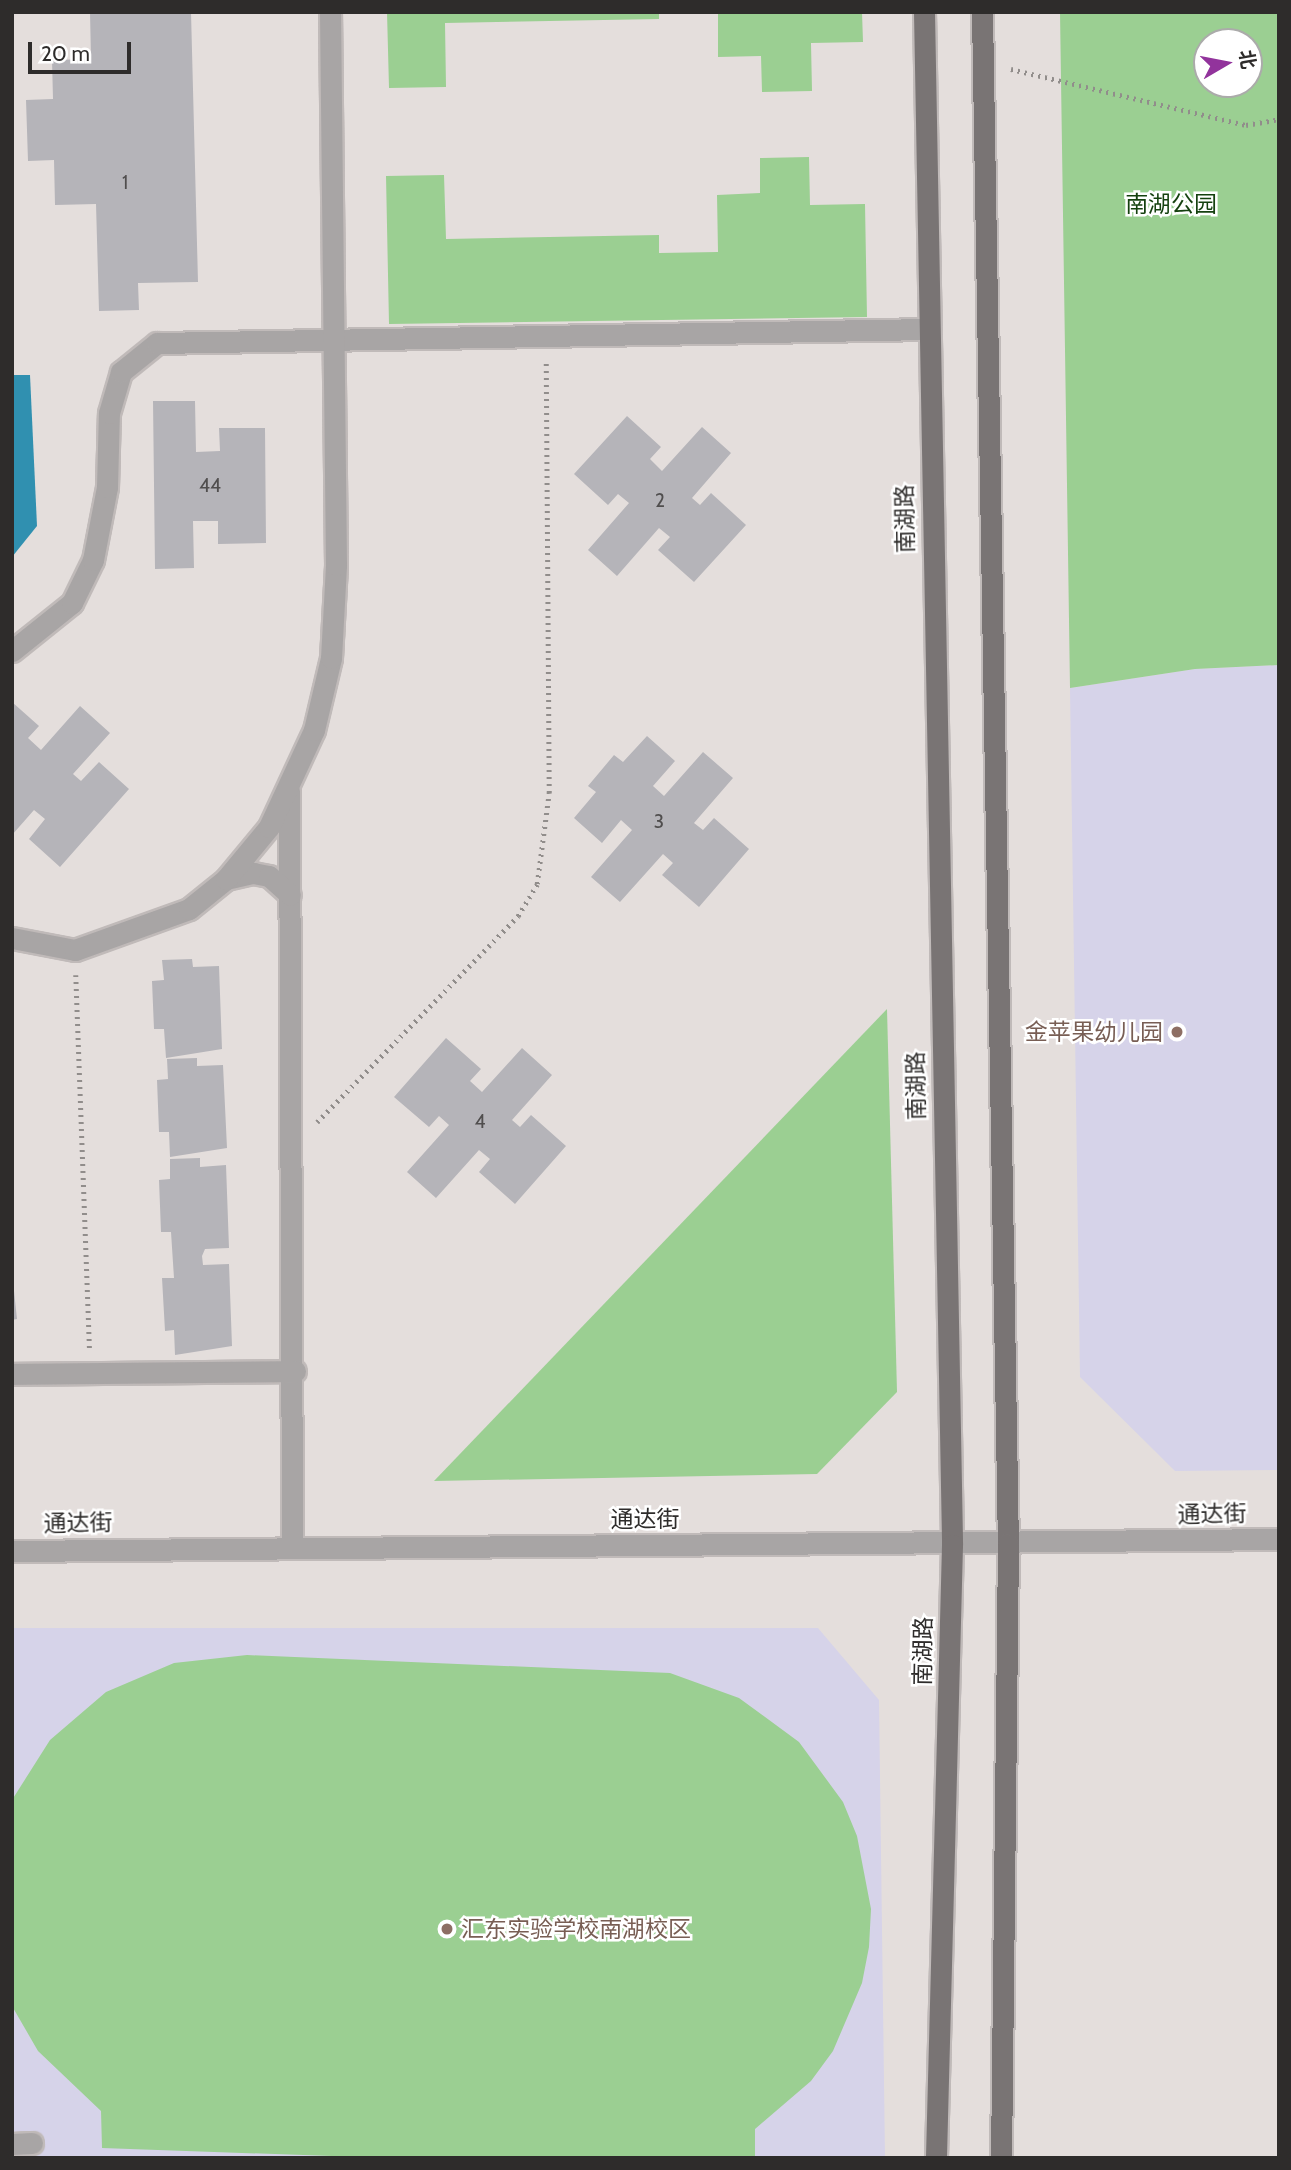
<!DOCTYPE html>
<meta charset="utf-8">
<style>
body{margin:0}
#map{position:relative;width:1291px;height:2170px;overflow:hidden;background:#e4dedc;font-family:Cabin,"Noto Sans SC",sans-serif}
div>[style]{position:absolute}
.education>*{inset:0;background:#d6d3e9}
.green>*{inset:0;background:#9bcf92}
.water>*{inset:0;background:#3090b0}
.building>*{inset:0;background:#b5b4b9}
.path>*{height:4.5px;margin-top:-2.25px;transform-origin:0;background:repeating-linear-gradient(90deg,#918d8b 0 2px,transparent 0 7px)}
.roads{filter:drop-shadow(2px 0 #c0bab9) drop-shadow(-2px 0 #c0bab9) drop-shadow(0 2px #c0bab9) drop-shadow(0 -2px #c0bab9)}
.minor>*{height:21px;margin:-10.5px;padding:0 10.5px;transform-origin:10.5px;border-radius:10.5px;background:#a8a5a5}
.major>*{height:21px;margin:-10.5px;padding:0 10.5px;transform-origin:10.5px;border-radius:10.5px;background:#797474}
.dots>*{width:19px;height:19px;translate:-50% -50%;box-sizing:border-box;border:4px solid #fff;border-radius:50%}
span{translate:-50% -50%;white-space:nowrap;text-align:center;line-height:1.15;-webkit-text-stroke:5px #fff;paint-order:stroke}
.number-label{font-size:19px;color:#504e4e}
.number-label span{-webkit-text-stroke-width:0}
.park-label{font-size:23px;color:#15410f}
.street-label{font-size:23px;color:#2e2c2b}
.education-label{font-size:23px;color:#785e54}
.right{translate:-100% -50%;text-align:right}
.left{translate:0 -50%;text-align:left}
.frame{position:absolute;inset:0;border:14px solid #2e2c2b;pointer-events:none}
.north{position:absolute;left:1193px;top:28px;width:70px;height:70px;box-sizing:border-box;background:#fff;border:2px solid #ababaa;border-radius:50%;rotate:80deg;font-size:19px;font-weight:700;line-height:28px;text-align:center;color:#2e2c2b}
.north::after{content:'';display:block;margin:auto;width:24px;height:32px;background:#92339c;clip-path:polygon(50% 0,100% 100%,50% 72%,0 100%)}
.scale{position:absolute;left:28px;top:42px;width:103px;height:32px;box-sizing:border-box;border:4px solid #2e2c2b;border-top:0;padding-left:9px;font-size:21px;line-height:24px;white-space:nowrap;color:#2e2c2b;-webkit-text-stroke:5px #fff;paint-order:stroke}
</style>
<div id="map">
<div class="education">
<div style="clip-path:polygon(1279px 665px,1279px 1470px,1175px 1471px,1080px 1377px,1070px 688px,1195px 669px)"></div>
<div style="clip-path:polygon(12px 1628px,818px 1628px,879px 1700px,885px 2158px,12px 2158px)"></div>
</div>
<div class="green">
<div style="clip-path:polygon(387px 12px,659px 12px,659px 19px,445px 23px,446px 87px,389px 88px)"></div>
<div style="clip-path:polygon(718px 12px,862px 12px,863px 42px,811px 43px,812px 91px,762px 92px,761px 56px,718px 57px)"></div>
<div style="clip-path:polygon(evenodd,1060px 12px,1279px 12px,1279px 665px,1195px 669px,1070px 688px,1060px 12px,1249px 42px,1249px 84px,1207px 84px,1207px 42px,1249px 42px)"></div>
<div style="clip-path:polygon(809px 157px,810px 205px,865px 204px,867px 317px,389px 324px,386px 176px,444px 175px,446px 239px,659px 235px,659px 253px,718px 252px,717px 195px,760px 193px,760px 158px)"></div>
<div style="clip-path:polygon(887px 1009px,897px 1392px,817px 1474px,434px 1481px)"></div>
<div style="clip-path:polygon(247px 1655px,670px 1673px,739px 1698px,799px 1742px,843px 1802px,857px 1836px,871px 1909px,869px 1947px,862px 1983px,833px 2051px,811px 2081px,755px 2129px,755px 2158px,388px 2158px,102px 2148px,101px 2111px,38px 2051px,12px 2006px,12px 1800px,50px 1740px,106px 1692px,174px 1663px)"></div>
</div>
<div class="water">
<div style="clip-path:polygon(12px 375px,30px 375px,37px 526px,12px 557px)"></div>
</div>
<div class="building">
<div style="clip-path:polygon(90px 12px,191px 12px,198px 282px,138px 283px,139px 310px,99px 311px,96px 204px,55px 205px,54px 160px,28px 161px,26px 100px,53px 99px,52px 60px,91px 59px)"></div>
<div style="clip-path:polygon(153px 401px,195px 401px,196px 452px,220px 451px,219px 428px,265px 428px,266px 543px,218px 544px,218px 521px,193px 521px,194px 568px,155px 569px)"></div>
<div style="clip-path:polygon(627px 416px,661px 447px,650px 459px,662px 471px,702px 427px,731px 453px,692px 498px,700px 505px,711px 493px,746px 525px,694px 582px,658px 550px,670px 537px,659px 528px,617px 576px,588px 550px,629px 503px,618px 494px,608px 505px,574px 474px)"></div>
<div style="clip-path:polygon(12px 702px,39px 726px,28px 738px,41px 750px,80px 706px,110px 733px,73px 774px,81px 781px,99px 762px,129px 789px,60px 867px,29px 839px,45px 819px,34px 810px,12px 835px)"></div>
<div style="clip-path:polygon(647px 736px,675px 761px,653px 786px,664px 796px,703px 752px,733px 778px,694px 823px,703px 830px,714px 818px,749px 849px,699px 907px,662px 875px,673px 863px,663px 854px,620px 902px,591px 877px,632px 830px,621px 820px,602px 843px,574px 818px,596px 792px,588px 786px,614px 755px,623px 762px)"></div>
<div style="clip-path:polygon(192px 959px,193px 967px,219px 966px,222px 1049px,166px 1058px,164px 1029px,154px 1029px,152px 981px,164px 980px,162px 960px)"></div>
<div style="clip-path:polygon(446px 1038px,481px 1069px,470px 1081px,482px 1092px,522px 1048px,552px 1075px,512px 1120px,520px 1127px,531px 1115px,566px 1146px,515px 1204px,479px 1172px,490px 1159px,479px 1150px,436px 1198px,407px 1172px,449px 1125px,439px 1116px,429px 1127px,394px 1097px)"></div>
<div style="clip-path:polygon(197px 1058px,197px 1066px,223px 1065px,227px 1148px,170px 1157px,169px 1132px,159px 1132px,157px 1080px,168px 1079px,167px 1059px)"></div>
<div style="clip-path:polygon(200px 1158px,200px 1167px,226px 1165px,229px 1248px,205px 1249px,202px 1256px,203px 1265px,229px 1264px,232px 1346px,175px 1355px,174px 1330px,165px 1331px,162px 1278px,174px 1278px,171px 1232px,161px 1232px,159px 1180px,170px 1179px,170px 1159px)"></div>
<div style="clip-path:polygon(12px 1272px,17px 1319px,12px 1320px)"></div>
</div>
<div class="path">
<div style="left:1011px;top:69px;width:242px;rotate:13.4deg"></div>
<div style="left:1246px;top:125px;width:34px;rotate:-10deg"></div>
<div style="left:76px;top:975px;width:373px;rotate:87.9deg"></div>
<div style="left:317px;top:1122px;width:288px;rotate:-45.7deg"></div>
<div style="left:518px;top:916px;width:37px;rotate:-59deg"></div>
<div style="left:537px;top:884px;width:92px;rotate:-82.5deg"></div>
<div style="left:549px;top:793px;width:432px;rotate:-90.4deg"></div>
</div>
<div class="roads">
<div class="minor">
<div style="left:12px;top:651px;width:77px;rotate:-38.7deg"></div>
<div style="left:72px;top:603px;width:48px;rotate:-64deg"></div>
<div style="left:93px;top:560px;width:74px;rotate:-79.1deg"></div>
<div style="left:107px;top:487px;width:74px;rotate:-88.5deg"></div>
<div style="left:109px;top:413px;width:43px;rotate:-73.7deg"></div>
<div style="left:121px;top:372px;width:46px;rotate:-38.9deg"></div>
<div style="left:157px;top:343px;width:770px;rotate:-1.04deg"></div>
<div style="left:289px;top:791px;width:754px;rotate:89.77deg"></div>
<div style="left:226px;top:879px;width:28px;rotate:-13deg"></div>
<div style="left:253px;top:873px;width:16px;rotate:11deg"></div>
<div style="left:269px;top:876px;width:28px;rotate:42deg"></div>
<div style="left:12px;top:938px;width:64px;rotate:10.8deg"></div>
<div style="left:75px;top:950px;width:121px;rotate:-19.8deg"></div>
<div style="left:189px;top:909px;width:48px;rotate:-39deg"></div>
<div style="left:226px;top:879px;width:67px;rotate:-50.4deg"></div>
<div style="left:269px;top:827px;width:107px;rotate:-65.1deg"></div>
<div style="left:314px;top:730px;width:74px;rotate:-76.7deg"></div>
<div style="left:331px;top:658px;width:93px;rotate:-86.9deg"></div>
<div style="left:336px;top:565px;width:553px;rotate:-90.62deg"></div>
<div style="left:12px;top:1374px;width:283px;rotate:-0.6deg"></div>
<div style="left:12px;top:1551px;width:1267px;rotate:-0.54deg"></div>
<div style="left:12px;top:2144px;width:20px;rotate:-3deg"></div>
</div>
<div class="major">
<div style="left:924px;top:12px;width:1533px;rotate:88.95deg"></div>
<div style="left:952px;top:1545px;width:613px;rotate:91.5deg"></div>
<div style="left:982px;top:12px;width:1532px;rotate:89.03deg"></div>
<div style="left:1008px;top:1544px;width:614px;rotate:90.65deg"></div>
</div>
</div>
<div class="dots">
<div style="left:1177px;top:1032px;background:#8d6e63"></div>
<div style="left:447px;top:1929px;background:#8d6e63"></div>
</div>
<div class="number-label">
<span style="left:125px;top:183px">1</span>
<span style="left:210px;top:486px">44</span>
<span style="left:660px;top:501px">2</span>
<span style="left:659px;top:822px">3</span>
<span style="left:480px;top:1122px">4</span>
</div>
<div class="park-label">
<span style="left:1171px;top:204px">南湖公园</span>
</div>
<div class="street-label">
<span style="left:905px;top:519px;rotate:-91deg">南湖路</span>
<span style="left:916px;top:1086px;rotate:-91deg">南湖路</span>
<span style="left:1212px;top:1514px;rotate:-1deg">通达街</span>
<span style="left:645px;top:1519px">通达街</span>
<span style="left:78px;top:1523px;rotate:-1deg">通达街</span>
<span style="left:923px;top:1651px;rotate:-89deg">南湖路</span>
</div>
<div class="education-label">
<span class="right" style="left:1163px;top:1032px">金苹果幼儿园</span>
<span class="left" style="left:461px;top:1929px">汇东实验学校南湖校区</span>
</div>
<div class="frame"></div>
<div class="north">北</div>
<div class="scale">20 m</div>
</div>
